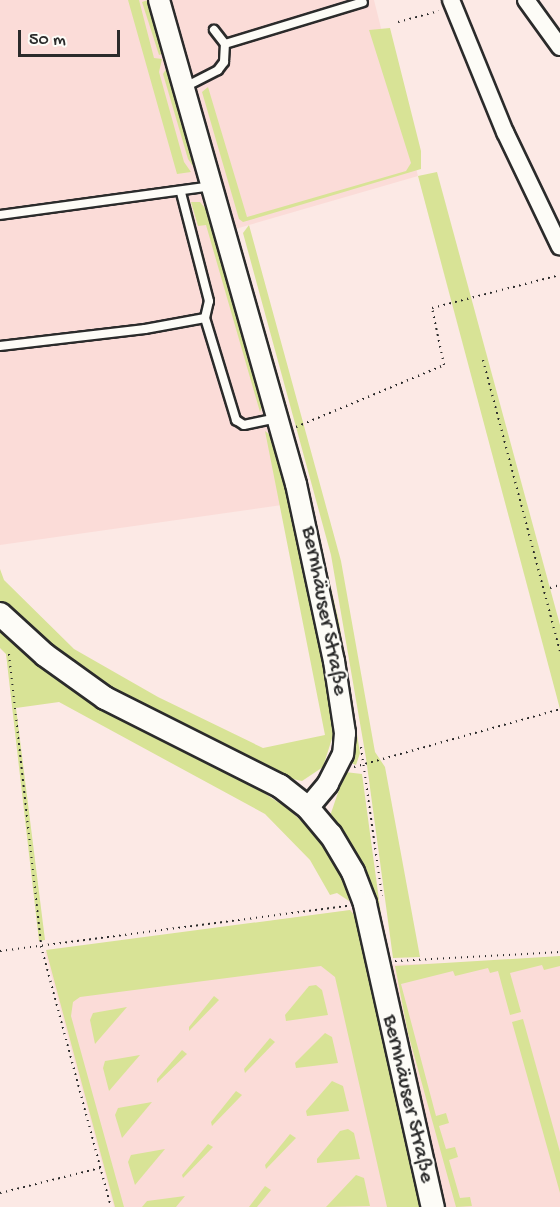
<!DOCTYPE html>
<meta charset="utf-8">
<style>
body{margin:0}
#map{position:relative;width:560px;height:1207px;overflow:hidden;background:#fce9e5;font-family:"Gochi Hand",sans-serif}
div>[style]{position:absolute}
.built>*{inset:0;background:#fbdcd8}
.green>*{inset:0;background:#d8e396}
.path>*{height:2px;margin-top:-1px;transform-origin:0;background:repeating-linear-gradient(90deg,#2b2b2b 0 1.5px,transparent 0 6px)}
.roads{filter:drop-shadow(2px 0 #2b2b2b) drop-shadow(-2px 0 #2b2b2b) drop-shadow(0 2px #2b2b2b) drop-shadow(0 -2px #2b2b2b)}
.service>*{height:8px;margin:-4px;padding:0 4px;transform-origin:4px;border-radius:4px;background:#fdfcf7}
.minor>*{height:16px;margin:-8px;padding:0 8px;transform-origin:8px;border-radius:8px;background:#fdfcf7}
.tertiary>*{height:20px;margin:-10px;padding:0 10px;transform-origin:10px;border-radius:10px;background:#fdfcf7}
.secondary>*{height:22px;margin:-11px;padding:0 11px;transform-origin:11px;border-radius:11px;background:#fdfcf7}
span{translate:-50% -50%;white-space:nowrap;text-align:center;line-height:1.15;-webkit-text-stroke:4.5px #fdfcf7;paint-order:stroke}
.street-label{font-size:22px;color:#2b2b2b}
.scale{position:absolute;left:18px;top:30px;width:102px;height:27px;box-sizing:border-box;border:3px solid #2b2b2b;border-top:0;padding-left:8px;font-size:18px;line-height:21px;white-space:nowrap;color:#2b2b2b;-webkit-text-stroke:4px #fdfcf7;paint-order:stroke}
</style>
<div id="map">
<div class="built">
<div style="clip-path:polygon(0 0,374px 0,418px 176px,225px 232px,238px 275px,282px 505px,0 545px)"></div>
<div style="clip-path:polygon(358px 909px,370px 965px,560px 961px,560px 1207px,114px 1207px,45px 952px)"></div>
</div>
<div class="green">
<div style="clip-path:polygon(128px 0,139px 0,154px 58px,162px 59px,159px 72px,184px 162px,191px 172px,177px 174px)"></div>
<div style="clip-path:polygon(148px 0,164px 53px,159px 55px,142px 2px)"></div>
<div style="clip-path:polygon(390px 28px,421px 151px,421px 169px,243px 222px,239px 219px,202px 92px,208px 87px,247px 217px,406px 171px,411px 163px,369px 30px)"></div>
<div style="clip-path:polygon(168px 66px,196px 164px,197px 172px,188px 159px,163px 74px)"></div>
<div style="clip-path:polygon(198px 96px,222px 179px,214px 181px,196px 102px)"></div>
<div style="clip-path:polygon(437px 172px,560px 625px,560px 709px,418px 176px)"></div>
<div style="clip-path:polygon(224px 187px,291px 421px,286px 422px,216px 189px)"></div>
<div style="clip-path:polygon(191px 202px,200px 202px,209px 213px,264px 401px,260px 412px,206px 225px,198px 226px)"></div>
<div style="clip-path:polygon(249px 225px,341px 561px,375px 752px,385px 767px,420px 957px,393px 958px,366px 758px,331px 555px,243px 233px)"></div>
<div style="clip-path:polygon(265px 431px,274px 438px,299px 535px,335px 729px,323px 767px,302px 781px,288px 778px,104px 689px,0 605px,0 569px,4px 580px,74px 649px,158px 697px,263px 748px,325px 735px)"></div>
<div style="clip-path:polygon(295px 437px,339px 622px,360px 753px,356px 765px,349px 762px,291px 438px)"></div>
<div style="clip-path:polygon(0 629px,53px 674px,247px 782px,287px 808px,310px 829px,332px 858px,347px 886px,349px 901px,337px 893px,330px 895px,310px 860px,265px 814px,59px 702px,16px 708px,45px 940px,39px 941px,6px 654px,0 648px)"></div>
<div style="clip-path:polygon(345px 772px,362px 774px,386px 952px,343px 837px,330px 816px)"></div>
<div style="clip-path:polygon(350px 910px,358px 920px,421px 1207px,387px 1207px,335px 977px,321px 966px,80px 997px,73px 1002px,71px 1016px,124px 1207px,115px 1207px,46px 950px)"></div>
<div style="clip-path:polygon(560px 956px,560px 966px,544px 970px,542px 965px,510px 973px,521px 1012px,510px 1015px,498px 971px,490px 973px,488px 968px,455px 976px,453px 971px,401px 984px,436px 1116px,446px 1113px,449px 1123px,439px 1126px,446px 1149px,455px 1147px,458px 1157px,449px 1160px,460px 1198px,470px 1197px,472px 1206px,456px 1207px,408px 1033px,395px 966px)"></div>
<div style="clip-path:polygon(316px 985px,322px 990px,328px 1015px,286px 1021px,285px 1015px,309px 986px)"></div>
<div style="clip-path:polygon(214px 996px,219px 1000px,189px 1031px,189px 1027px)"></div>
<div style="clip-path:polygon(127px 1007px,95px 1044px,90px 1020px,93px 1013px)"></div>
<div style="clip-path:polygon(523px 1019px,560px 1152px,560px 1193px,512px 1022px)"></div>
<div style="clip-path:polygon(325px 1033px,332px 1037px,338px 1063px,296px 1068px,295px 1063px)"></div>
<div style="clip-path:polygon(270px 1038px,275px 1042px,245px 1073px,244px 1069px)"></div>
<div style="clip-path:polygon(182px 1050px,187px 1054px,157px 1083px,157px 1079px)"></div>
<div style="clip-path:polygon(140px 1055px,109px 1091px,103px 1068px,105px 1061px)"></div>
<div style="clip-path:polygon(332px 1081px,343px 1086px,349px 1111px,307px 1116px,306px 1111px)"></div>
<div style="clip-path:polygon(236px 1091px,242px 1095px,212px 1126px,211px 1122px)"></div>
<div style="clip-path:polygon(152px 1102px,122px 1138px,115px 1115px,118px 1108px)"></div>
<div style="clip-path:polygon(348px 1129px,354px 1133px,360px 1159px,317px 1163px,317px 1159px,340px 1131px)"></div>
<div style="clip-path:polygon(290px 1134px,296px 1138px,266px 1169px,265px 1165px)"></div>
<div style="clip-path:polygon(208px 1144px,213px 1147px,183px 1178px,182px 1175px)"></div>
<div style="clip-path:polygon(165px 1149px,135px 1185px,128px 1162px,131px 1155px)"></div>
<div style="clip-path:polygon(356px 1175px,364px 1178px,370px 1206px,326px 1207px)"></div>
<div style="clip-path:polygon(265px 1186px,271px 1190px,257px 1207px,249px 1207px)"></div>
<div style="clip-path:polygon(185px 1196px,176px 1207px,142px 1207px,147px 1201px)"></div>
</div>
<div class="path">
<div style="left:398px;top:22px;width:42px;rotate:-15deg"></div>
<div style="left:483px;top:360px;width:301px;rotate:75.2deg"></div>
<div style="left:296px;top:427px;width:160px;rotate:-22.7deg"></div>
<div style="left:444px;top:365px;width:58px;rotate:-101.9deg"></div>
<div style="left:432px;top:308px;width:132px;rotate:-14.5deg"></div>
<div style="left:550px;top:588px;width:10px;rotate:-17deg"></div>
<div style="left:9px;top:654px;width:294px;rotate:83.7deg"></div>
<div style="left:41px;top:946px;width:270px;rotate:75deg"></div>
<div style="left:361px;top:747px;width:150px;rotate:82deg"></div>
<div style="left:354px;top:767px;width:214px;rotate:-15.7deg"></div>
<div style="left:0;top:951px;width:351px;rotate:-7.4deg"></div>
<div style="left:395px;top:961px;width:165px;rotate:-3.1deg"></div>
<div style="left:0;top:1193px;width:103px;rotate:-14deg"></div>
</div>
<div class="roads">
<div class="service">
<div style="left:225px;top:44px;width:144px;rotate:-16.9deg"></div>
<div style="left:183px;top:88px;width:39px;rotate:-27deg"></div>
<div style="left:218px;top:70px;width:10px;rotate:-53deg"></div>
<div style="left:224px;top:62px;width:18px;rotate:-87deg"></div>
<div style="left:225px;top:44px;width:18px;rotate:-128deg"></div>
<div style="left:0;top:215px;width:214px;rotate:-7.8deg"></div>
<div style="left:205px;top:318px;width:107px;rotate:73.1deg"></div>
<div style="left:236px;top:420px;width:9px;rotate:32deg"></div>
<div style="left:244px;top:425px;width:35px;rotate:-12deg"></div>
<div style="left:0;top:346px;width:146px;rotate:-6.7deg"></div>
<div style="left:145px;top:329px;width:61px;rotate:-10.4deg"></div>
<div style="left:205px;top:318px;width:17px;rotate:-77deg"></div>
<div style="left:209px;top:301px;width:112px;rotate:-104.5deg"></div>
</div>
<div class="minor">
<div style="left:451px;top:0;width:143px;rotate:67.8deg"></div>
<div style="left:505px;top:132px;width:127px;rotate:64.4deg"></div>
<div style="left:526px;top:0;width:58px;rotate:54.1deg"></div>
</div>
<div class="tertiary">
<div style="left:159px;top:0;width:503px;rotate:74.2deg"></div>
<div style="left:296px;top:484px;width:181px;rotate:77.9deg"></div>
<div style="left:334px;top:661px;width:73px;rotate:81.3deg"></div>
<div style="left:345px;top:733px;width:21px;rotate:95deg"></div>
<div style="left:343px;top:754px;width:34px;rotate:117deg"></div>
<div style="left:328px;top:784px;width:31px;rotate:130deg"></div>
</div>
<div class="secondary">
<div style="left:0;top:614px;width:61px;rotate:42.3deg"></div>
<div style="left:45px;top:655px;width:74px;rotate:35.6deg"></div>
<div style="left:105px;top:698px;width:196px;rotate:26.7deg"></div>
<div style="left:280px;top:786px;width:36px;rotate:38deg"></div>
<div style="left:308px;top:808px;width:35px;rotate:50deg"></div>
<div style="left:331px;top:835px;width:43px;rotate:59.3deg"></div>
<div style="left:353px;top:872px;width:34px;rotate:69deg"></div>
<div style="left:365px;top:904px;width:311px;rotate:77.4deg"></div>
</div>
</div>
<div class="street-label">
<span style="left:323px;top:611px;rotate:79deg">Bernhäuser Straße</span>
<span style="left:407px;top:1099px;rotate:77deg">Bernhäuser Straße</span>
</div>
<div class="scale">50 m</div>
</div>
